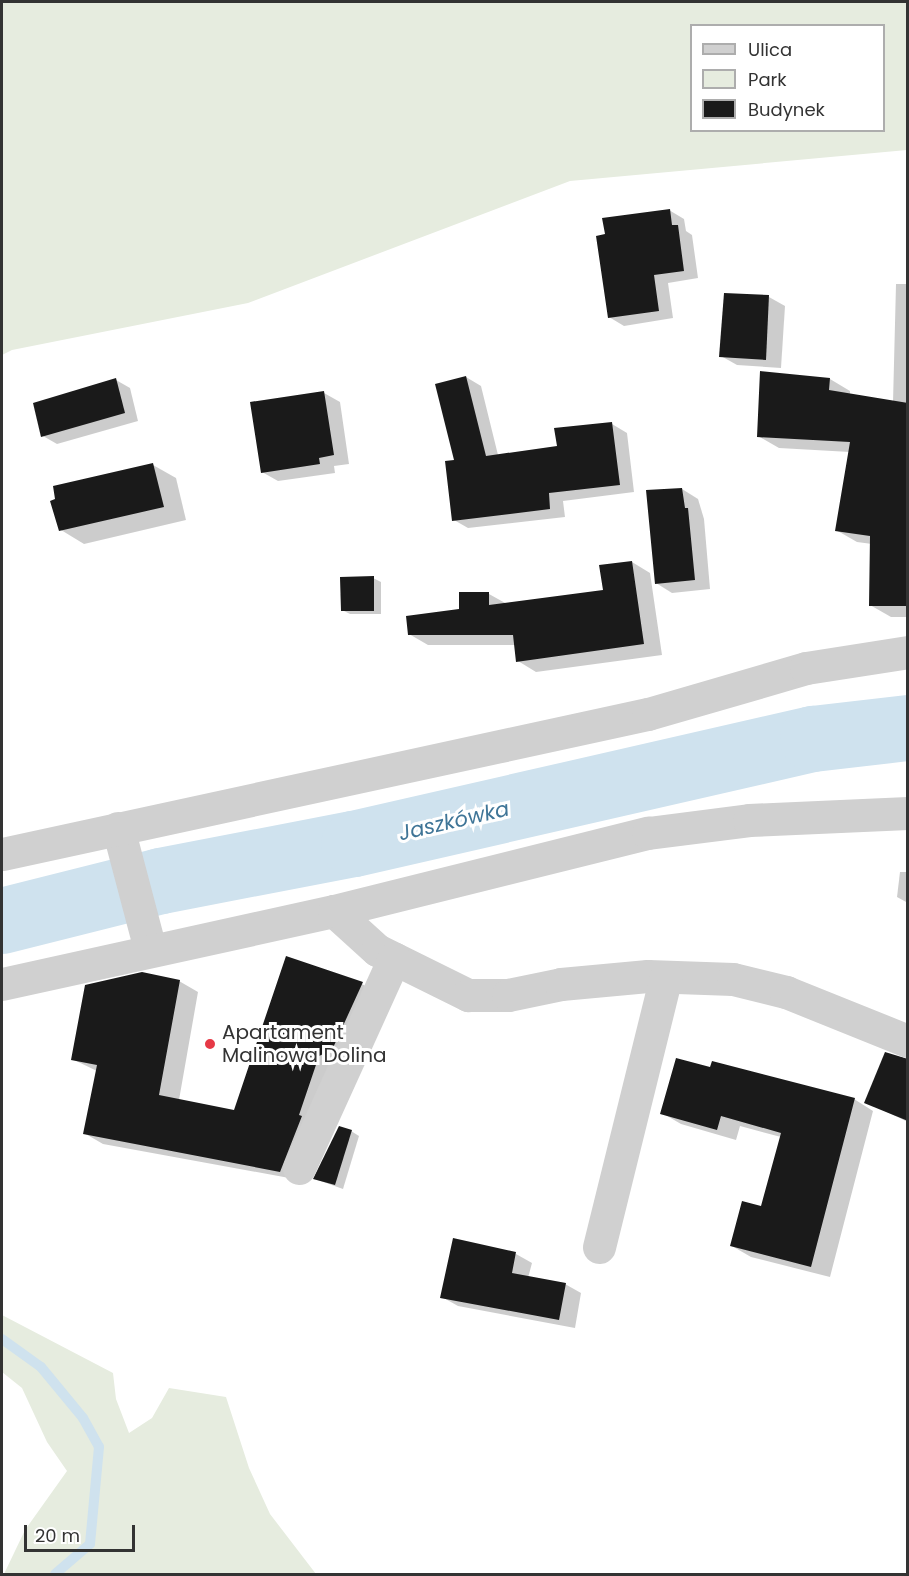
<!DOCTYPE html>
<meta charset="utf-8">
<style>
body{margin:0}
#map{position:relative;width:909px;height:1576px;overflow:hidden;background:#fff;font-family:Poppins,sans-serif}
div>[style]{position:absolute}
.green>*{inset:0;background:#e6ecdf}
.shadow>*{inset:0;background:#0003}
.stream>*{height:10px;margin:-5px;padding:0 5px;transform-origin:5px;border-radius:5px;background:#cfe2ee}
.river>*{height:66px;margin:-33px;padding:0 33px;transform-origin:33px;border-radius:33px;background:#cfe2ee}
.building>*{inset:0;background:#1a1a1a}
.minor>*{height:33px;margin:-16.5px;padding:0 16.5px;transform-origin:16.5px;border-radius:16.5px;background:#d0d0d0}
.dots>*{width:16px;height:16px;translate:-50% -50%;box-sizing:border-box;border:3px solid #fff;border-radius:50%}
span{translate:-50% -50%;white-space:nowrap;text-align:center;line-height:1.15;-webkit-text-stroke:6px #fff;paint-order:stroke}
.poi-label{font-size:20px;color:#333}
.left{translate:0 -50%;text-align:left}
.water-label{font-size:21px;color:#3f7597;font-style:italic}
.frame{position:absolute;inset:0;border:3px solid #333;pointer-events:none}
.legend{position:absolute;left:690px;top:24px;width:195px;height:108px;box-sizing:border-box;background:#fff;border:2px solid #adadad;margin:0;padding:8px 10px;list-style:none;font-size:18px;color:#333}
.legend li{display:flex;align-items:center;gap:12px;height:30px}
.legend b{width:30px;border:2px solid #adadad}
.scale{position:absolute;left:24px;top:1525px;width:111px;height:27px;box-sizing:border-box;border:3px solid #333;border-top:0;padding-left:8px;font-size:18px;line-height:21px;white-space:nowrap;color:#333;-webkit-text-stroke:4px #fff;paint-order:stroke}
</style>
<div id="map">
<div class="green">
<div style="clip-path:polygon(evenodd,2px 2px,907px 2px,907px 150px,570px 181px,248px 303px,12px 350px,2px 355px,2px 2px,692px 26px,884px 26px,884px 130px,692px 130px,692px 26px)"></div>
<div style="clip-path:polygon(2px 1315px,113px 1373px,116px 1399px,129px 1433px,152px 1418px,169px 1388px,226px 1397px,249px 1468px,270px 1514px,316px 1574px,4px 1574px,25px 1530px,67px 1471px,47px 1442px,22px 1388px,2px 1372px)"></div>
</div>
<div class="shadow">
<div style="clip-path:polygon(669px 210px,684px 219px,686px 231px,692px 235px,698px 278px,668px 283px,673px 318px,624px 326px,609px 317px)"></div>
<div style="clip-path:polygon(896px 284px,908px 284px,908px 617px,891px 617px,870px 605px,872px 544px,857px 542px,836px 530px,850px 452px,779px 448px,758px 436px,830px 379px,850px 391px,850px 395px,893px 402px)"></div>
<div style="clip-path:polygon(769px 297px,785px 306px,781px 368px,737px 365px,721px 356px)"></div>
<div style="clip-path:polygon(466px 377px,481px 386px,498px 455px,559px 447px,612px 424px,627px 433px,634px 492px,563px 501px,565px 517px,468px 528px,454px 520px,456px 461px)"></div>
<div style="clip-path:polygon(116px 380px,130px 388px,138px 421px,57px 444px,43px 436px)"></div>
<div style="clip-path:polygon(324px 393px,340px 402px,349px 464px,334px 466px,335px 473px,278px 481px,262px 472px)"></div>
<div style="clip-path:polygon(153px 465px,176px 478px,186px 520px,84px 544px,61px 530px)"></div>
<div style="clip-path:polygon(682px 489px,698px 499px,704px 519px,710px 589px,672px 593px,656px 583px)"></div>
<div style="clip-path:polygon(632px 562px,650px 573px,662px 655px,536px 672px,518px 661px,515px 645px,428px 645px,409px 634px,461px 610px,460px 593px,489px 594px,507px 604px,604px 592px)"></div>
<div style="clip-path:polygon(373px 578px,381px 582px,381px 614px,350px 614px,342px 610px)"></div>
<div style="clip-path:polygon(900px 872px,908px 872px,908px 903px,897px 897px)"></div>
<div style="clip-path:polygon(179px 981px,198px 992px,179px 1100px,235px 1112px,362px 984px,381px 995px,300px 1180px,103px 1144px,84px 1133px,97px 1071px,72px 1059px)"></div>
<div style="clip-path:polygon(886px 1054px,908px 1059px,908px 1122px,866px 1102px)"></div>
<div style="clip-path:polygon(711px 1069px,854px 1099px,873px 1111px,830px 1277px,751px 1257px,732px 1246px,762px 1207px,781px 1137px,740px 1126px,736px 1140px,681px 1124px,662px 1113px)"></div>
<div style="clip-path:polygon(351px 1131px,359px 1136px,343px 1189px,315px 1179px)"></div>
<div style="clip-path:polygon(516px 1254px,532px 1263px,528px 1278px,565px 1284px,581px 1293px,575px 1328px,458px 1306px,442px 1297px)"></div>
</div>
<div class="stream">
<div style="left:2px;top:1339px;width:48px;rotate:35.7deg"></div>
<div style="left:41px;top:1367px;width:66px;rotate:50.5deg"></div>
<div style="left:83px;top:1418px;width:33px;rotate:61deg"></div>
<div style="left:99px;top:1447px;width:97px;rotate:95.3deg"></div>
<div style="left:90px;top:1544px;width:46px;rotate:139.4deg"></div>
</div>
<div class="river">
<div style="left:2px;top:921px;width:164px;rotate:-14.1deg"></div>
<div style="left:161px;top:881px;width:197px;rotate:-10.9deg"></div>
<div style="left:354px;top:844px;width:471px;rotate:-12.9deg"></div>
<div style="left:813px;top:739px;width:96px;rotate:-6.6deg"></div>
</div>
<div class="building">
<div style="clip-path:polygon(670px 209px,672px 225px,678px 225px,684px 271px,654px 275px,659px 311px,608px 318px,596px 236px,605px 234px,602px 218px)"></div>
<div style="clip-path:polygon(724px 293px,769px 295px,766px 360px,719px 357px)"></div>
<div style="clip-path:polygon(760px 371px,830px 378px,829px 390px,908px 403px,908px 606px,869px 606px,870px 536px,835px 531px,850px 442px,757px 437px)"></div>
<div style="clip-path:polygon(466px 376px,486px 456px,557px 446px,554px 428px,612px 422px,620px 485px,549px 493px,550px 509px,452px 521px,445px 461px,454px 460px,435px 384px)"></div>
<div style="clip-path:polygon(116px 378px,125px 413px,41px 437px,33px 403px)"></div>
<div style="clip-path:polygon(324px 391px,334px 455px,319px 458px,320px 464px,261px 473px,250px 402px)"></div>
<div style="clip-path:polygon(153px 463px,164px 507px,59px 531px,50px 501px,55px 499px,53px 486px)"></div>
<div style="clip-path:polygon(682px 488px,685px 508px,688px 508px,695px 580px,655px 584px,646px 490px)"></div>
<div style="clip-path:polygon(632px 561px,644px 644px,516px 662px,513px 635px,408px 635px,406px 616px,459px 609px,459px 592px,489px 592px,489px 605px,603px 590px,599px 565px)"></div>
<div style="clip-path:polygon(374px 576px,374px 611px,341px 611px,340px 577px)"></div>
<div style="clip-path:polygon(286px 956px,363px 982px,332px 1050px,319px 1056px,299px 1115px,302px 1116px,280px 1172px,83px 1134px,97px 1065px,71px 1060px,85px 985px,142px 972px,180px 980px,159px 1095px,234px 1110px)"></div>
<div style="clip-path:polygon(885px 1052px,908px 1059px,908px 1121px,864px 1103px)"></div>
<div style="clip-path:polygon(676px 1058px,710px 1067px,712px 1061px,855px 1098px,811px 1267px,730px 1246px,742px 1201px,761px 1206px,781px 1133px,721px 1116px,717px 1130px,660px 1114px)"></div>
<div style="clip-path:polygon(339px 1126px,352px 1130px,335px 1185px,313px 1179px)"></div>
<div style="clip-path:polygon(453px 1238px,516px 1252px,512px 1273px,566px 1283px,559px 1320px,440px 1298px)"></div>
</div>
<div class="minor">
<div style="left:118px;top:828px;width:125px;rotate:75.2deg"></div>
<div style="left:2px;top:854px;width:661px;rotate:-12.23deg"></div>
<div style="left:648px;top:714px;width:165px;rotate:-16.2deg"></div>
<div style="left:806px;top:668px;width:103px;rotate:-8.9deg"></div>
<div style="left:334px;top:911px;width:58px;rotate:42.2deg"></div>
<div style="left:377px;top:950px;width:102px;rotate:26.3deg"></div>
<div style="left:468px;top:995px;width:40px"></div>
<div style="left:508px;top:995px;width:54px;rotate:-11.7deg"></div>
<div style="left:561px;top:984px;width:87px;rotate:-5.3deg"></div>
<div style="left:648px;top:976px;width:85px;rotate:2deg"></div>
<div style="left:733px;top:979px;width:55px;rotate:13.8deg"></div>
<div style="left:786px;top:992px;width:131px;rotate:21.9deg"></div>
<div style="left:2px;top:984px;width:340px;rotate:-12.4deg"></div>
<div style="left:334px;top:911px;width:324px;rotate:-14deg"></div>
<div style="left:648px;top:833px;width:102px;rotate:-7.3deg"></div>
<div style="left:749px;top:820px;width:159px;rotate:-2.5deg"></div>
<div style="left:299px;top:1168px;width:230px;rotate:-65.6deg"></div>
<div style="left:599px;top:1247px;width:278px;rotate:-76.1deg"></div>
</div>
<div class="dots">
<div style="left:210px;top:1044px;background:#e63946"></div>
</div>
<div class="poi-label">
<span class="left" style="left:222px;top:1044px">Apartament<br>Malinowa Dolina</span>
</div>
<div class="water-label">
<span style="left:454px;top:821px;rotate:-13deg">Jaszkówka</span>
</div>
<div class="frame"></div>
<ul class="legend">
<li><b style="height:8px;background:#d0d0d0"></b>Ulica</li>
<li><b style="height:16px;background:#e6ecdf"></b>Park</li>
<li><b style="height:16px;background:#1a1a1a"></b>Budynek</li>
</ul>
<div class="scale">20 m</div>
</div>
